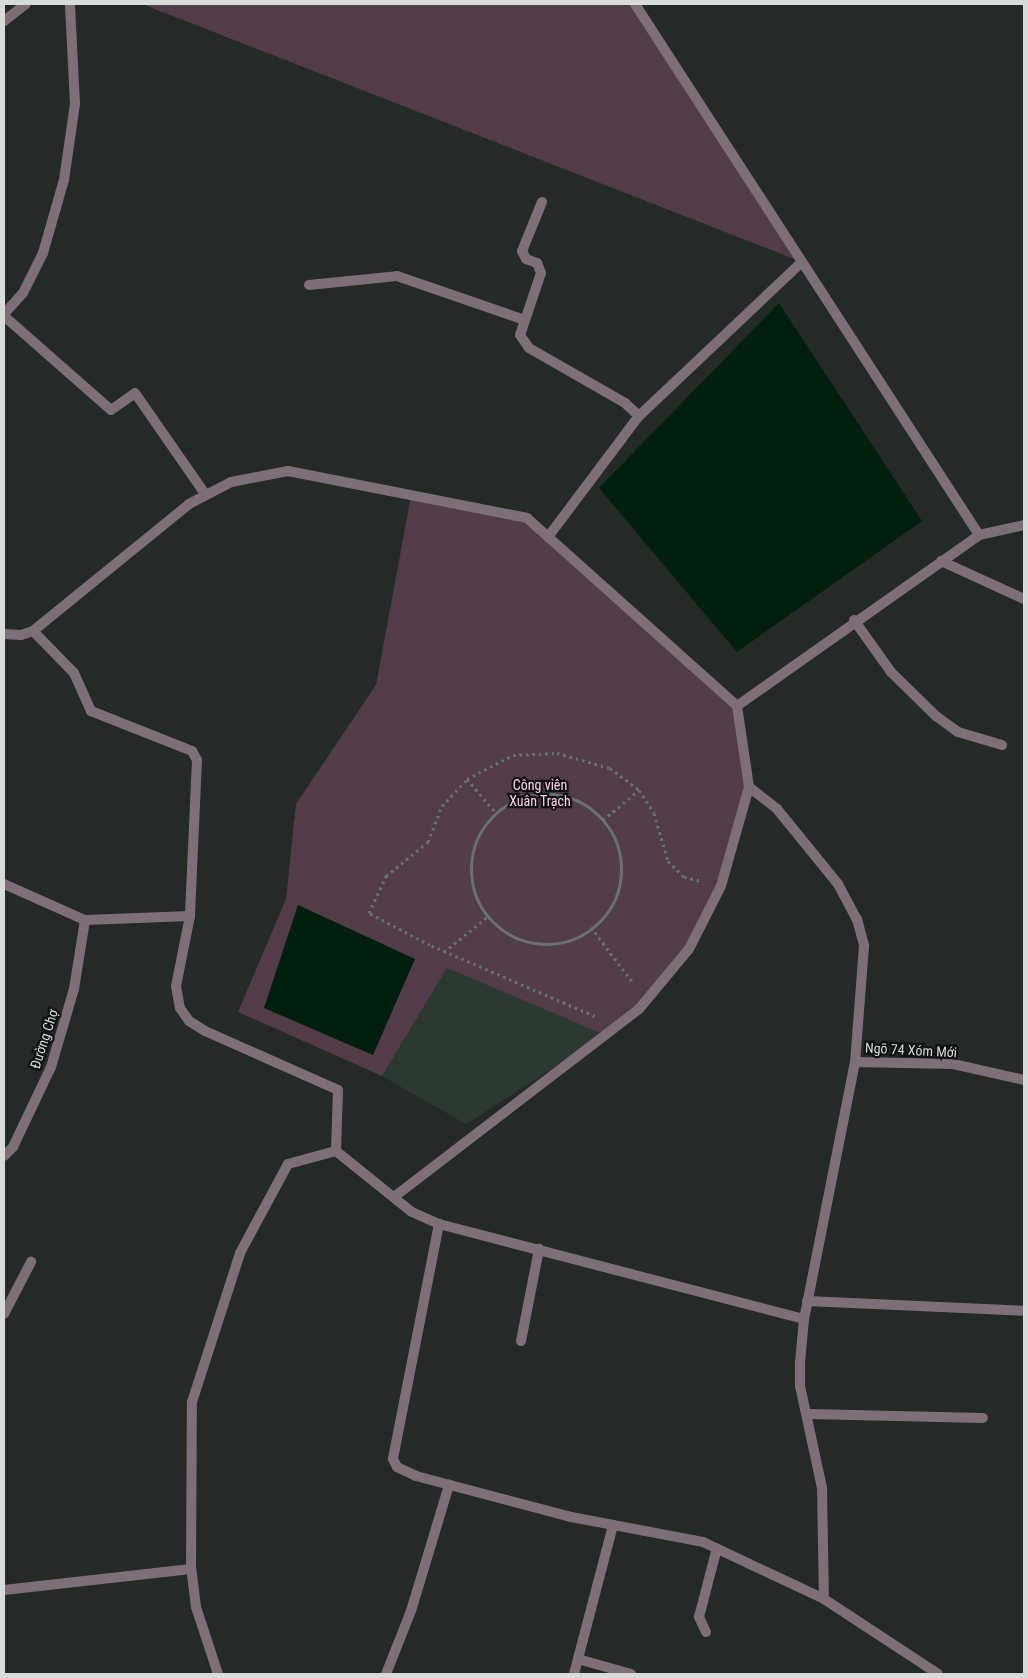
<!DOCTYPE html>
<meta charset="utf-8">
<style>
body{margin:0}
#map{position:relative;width:1028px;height:1678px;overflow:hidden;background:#242b26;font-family:"Roboto Condensed",sans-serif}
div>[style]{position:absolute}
.built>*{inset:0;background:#2c3931}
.green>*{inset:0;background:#523c4a}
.water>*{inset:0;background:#001f0d}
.path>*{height:3px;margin-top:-1.5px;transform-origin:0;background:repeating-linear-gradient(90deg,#6a706c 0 2.5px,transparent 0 6.5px)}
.path>.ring{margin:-1.5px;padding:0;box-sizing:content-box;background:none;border:3px solid #6a706c;border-radius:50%}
.service>*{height:10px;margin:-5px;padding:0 5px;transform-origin:5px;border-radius:5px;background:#7d6e78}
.minor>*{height:10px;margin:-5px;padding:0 5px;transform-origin:5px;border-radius:5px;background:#7d6e78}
span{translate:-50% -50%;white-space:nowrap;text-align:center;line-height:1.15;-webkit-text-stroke:4.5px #101311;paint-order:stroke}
.park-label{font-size:14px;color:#fecfee}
.street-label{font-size:14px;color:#d7dcd9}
.frame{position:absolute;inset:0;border:5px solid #d7dcd9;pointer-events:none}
</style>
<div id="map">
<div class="built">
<div style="clip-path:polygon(447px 968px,605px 1035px,466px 1124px,382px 1076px)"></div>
</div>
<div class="green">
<div style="clip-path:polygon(142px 4px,636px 4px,802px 262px)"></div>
<div style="clip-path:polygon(411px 496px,527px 518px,737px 706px,749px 787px,721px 886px,689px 949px,639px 1009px,605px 1035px,447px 968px,382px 1076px,238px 1012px,286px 899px,296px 804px,376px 685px)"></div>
</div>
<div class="water">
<div style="clip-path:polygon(779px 303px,922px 521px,737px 652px,599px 488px)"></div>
<div style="clip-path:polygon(298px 905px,415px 959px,373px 1055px,264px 1008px)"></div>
</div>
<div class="path">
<div style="left:467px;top:779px;width:45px;rotate:49.5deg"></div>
<div class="ring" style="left:471px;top:794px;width:147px;height:147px"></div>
<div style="left:603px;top:820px;width:47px;rotate:-39.8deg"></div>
<div style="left:591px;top:927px;width:70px;rotate:53.1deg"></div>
<div style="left:444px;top:952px;width:55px;rotate:-39.1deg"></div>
<div style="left:595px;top:1016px;width:180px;rotate:-156.7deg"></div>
<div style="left:430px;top:945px;width:69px;rotate:-152.3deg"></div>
<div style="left:369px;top:913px;width:41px;rotate:-65.3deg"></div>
<div style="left:386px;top:876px;width:54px;rotate:-39deg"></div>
<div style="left:428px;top:842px;width:39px;rotate:-69deg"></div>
<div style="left:442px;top:806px;width:37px;rotate:-47deg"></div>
<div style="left:467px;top:779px;width:52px;rotate:-27.6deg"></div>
<div style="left:513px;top:755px;width:44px;rotate:-2.6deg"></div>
<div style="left:557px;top:753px;width:55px;rotate:15.8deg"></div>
<div style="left:610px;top:768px;width:36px;rotate:37deg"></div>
<div style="left:639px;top:790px;width:27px;rotate:57deg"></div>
<div style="left:654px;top:813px;width:50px;rotate:73.7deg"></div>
<div style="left:668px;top:861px;width:23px;rotate:45deg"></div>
<div style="left:684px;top:877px;width:17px;rotate:13deg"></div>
</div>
<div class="service">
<div style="left:855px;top:1062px;width:98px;rotate:1.2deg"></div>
<div style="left:953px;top:1064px;width:73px;rotate:12.7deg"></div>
</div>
<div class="minor">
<div style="left:635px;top:4px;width:633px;rotate:57.06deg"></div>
<div style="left:4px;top:21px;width:28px;rotate:-38deg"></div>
<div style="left:542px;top:202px;width:53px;rotate:112.2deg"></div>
<div style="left:522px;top:251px;width:9px;rotate:63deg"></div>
<div style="left:526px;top:259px;width:12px;rotate:20deg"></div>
<div style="left:537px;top:263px;width:11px;rotate:68deg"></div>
<div style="left:541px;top:273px;width:65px;rotate:108.7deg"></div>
<div style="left:520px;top:335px;width:16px;rotate:55deg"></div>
<div style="left:529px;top:348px;width:111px;rotate:29.8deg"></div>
<div style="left:625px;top:403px;width:19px;rotate:43deg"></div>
<div style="left:309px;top:285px;width:88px;rotate:-5.8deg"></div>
<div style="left:397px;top:276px;width:135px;rotate:19deg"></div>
<div style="left:4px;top:314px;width:28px;rotate:-48deg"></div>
<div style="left:23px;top:293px;width:45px;rotate:-63.4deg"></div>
<div style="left:43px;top:253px;width:76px;rotate:-74deg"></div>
<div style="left:64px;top:180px;width:77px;rotate:-81.8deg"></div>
<div style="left:75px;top:104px;width:100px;rotate:-92.9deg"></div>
<div style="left:4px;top:316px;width:142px;rotate:41.3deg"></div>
<div style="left:111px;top:410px;width:29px;rotate:-35deg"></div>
<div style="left:135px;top:393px;width:124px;rotate:55.2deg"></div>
<div style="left:548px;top:537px;width:151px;rotate:-53.1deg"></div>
<div style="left:639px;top:416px;width:224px;rotate:-43.4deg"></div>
<div style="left:941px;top:561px;width:91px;rotate:24.6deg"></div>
<div style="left:854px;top:620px;width:64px;rotate:54.6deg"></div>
<div style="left:891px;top:672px;width:63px;rotate:44.4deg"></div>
<div style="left:936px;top:716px;width:27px;rotate:36deg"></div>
<div style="left:958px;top:732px;width:46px;rotate:16.5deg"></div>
<div style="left:33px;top:631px;width:59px;rotate:45.7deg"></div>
<div style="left:74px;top:673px;width:42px;rotate:65.9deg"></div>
<div style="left:91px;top:711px;width:109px;rotate:21.6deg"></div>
<div style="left:192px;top:751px;width:10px;rotate:61deg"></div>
<div style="left:197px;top:760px;width:156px;rotate:92.6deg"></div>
<div style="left:190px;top:916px;width:71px;rotate:101.3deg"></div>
<div style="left:176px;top:986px;width:22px;rotate:80deg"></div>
<div style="left:180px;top:1008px;width:16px;rotate:55deg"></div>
<div style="left:189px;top:1021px;width:19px;rotate:32deg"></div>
<div style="left:205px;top:1031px;width:145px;rotate:23.9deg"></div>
<div style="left:338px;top:1090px;width:61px;rotate:91.9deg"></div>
<div style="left:4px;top:634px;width:17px;rotate:3deg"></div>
<div style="left:21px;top:635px;width:13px;rotate:-18deg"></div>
<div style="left:33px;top:631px;width:201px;rotate:-39.1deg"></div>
<div style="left:189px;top:504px;width:47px;rotate:-27.6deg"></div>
<div style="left:231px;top:482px;width:58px;rotate:-10.9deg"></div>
<div style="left:288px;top:471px;width:244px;rotate:11.1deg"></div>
<div style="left:527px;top:518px;width:282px;rotate:41.8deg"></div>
<div style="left:749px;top:787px;width:36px;rotate:38deg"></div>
<div style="left:777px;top:809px;width:97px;rotate:50.9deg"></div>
<div style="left:838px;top:884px;width:40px;rotate:62deg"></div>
<div style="left:857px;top:919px;width:28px;rotate:75deg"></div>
<div style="left:864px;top:946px;width:116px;rotate:94.4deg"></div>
<div style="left:855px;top:1062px;width:262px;rotate:101.2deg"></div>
<div style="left:804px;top:1319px;width:44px;rotate:95.2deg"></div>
<div style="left:800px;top:1363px;width:23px;rotate:90deg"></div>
<div style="left:800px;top:1386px;width:104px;rotate:77.8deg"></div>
<div style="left:822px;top:1488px;width:111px;rotate:89deg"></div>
<div style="left:4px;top:884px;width:89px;rotate:24deg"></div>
<div style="left:85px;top:920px;width:105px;rotate:-2.2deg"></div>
<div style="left:336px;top:1151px;width:97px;rotate:38.8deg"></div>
<div style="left:412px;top:1212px;width:30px;rotate:24deg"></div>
<div style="left:439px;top:1224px;width:377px;rotate:14.6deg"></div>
<div style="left:4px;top:1156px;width:13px;rotate:-45deg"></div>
<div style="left:13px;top:1147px;width:89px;rotate:-64.6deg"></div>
<div style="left:51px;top:1067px;width:81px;rotate:-73.6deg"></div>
<div style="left:74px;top:989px;width:70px;rotate:-80.9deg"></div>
<div style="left:394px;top:1197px;width:309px;rotate:-37.5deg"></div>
<div style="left:639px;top:1009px;width:78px;rotate:-50.2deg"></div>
<div style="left:689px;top:949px;width:71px;rotate:-63.1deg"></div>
<div style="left:721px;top:886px;width:103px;rotate:-74.2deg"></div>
<div style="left:749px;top:787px;width:82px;rotate:-98.4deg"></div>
<div style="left:737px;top:706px;width:296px;rotate:-35.2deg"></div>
<div style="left:979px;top:535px;width:46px;rotate:-12.5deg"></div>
<div style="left:439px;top:1224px;width:239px;rotate:101.1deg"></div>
<div style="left:393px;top:1459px;width:9px;rotate:63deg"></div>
<div style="left:397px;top:1467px;width:21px;rotate:25deg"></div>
<div style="left:416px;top:1476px;width:160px;rotate:14.8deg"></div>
<div style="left:571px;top:1517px;width:134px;rotate:10.7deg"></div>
<div style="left:703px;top:1542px;width:134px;rotate:25.2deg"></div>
<div style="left:824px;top:1599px;width:136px;rotate:33.3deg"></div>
<div style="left:807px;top:1301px;width:217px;rotate:2.6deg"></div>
<div style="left:4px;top:1314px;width:59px;rotate:-62.6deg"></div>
<div style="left:521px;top:1341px;width:94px;rotate:-78.9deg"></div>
<div style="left:809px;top:1414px;width:174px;rotate:1.3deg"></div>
<div style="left:4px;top:1590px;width:188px;rotate:-6.4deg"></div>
<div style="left:706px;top:1632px;width:17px;rotate:-115deg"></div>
<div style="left:699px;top:1617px;width:71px;rotate:-75.4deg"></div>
<div style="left:578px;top:1659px;width:55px;rotate:15.8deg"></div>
<div style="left:218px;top:1674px;width:71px;rotate:-108.2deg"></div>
<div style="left:196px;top:1607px;width:38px;rotate:-97deg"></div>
<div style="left:191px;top:1569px;width:167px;rotate:-89.7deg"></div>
<div style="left:192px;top:1402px;width:157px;rotate:-72.1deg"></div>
<div style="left:240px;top:1253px;width:101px;rotate:-61.7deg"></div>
<div style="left:288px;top:1164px;width:50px;rotate:-15.2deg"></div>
<div style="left:386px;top:1674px;width:68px;rotate:-68.4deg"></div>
<div style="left:411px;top:1611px;width:132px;rotate:-73.2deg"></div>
<div style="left:574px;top:1674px;width:154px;rotate:-75.3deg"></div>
</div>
<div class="park-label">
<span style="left:540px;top:793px">Công viên<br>Xuân Trạch</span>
</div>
<div class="street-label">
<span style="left:44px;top:1039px;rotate:-72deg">Đường Chợ</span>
<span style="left:911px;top:1050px;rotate:3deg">Ngõ 74 Xóm Mới</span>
</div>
<div class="frame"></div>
</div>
